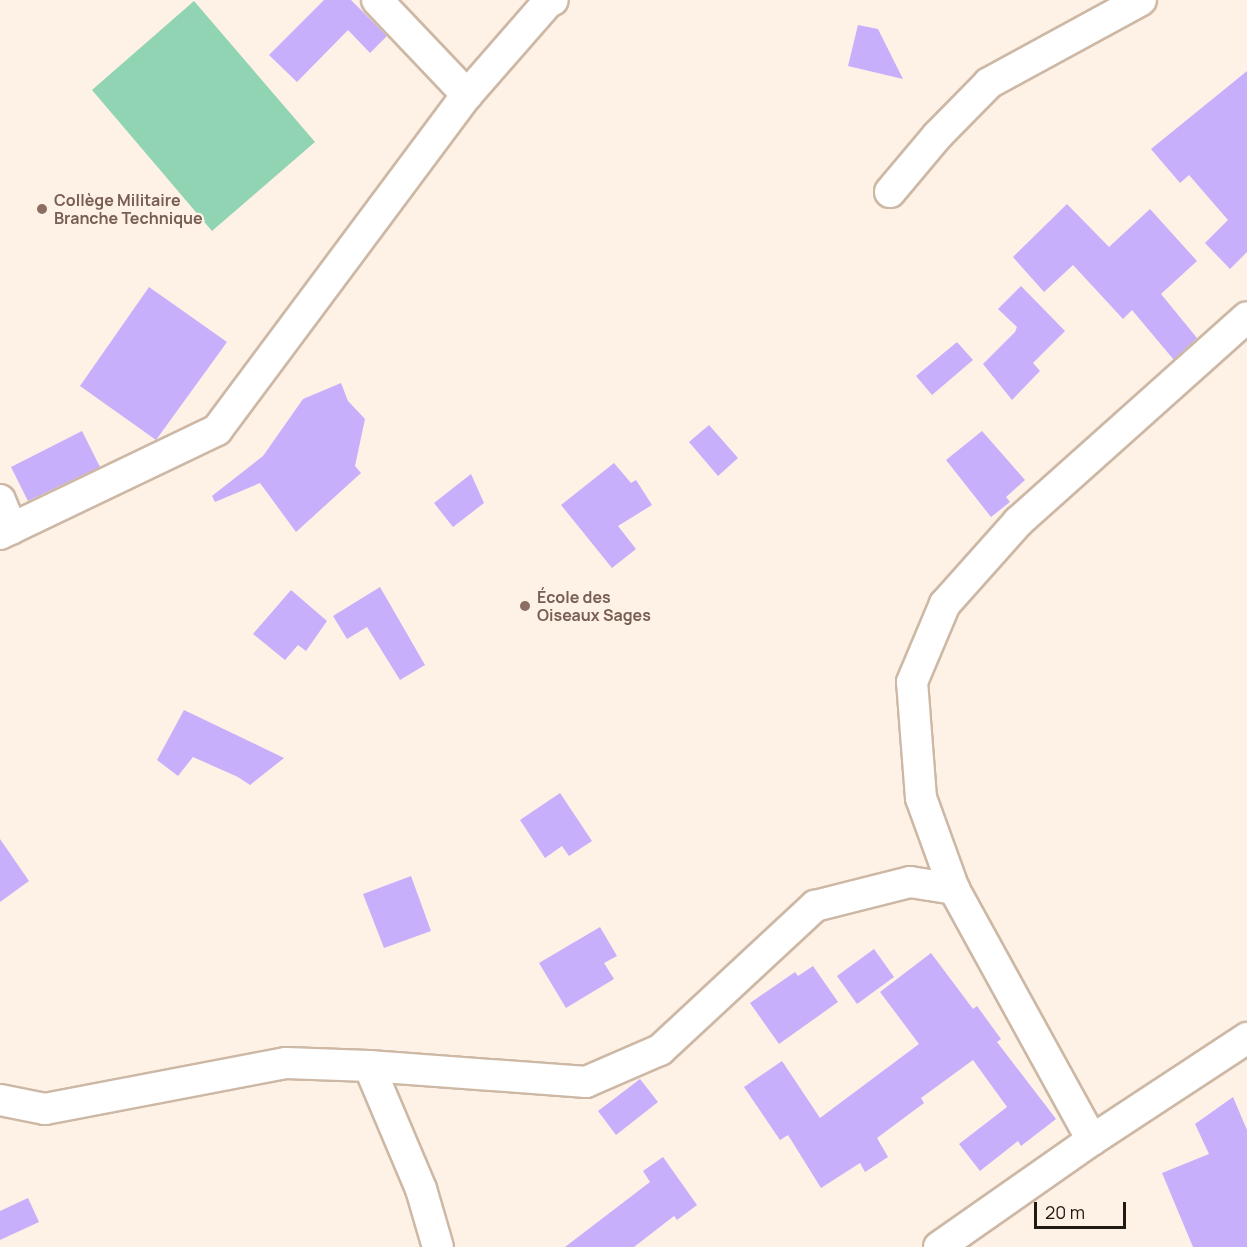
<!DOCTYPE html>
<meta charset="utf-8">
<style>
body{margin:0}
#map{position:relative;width:1247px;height:1247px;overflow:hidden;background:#fef1e5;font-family:Manrope,sans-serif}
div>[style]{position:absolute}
.green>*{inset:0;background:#91d4b3}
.building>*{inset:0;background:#c8affb}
.roads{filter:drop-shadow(2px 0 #cdb8a5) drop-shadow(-2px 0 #cdb8a5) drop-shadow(0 2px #cdb8a5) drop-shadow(0 -2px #cdb8a5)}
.minor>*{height:30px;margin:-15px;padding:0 15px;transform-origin:15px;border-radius:15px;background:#fff}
.dots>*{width:16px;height:16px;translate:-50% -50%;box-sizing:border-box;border:3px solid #fef1e5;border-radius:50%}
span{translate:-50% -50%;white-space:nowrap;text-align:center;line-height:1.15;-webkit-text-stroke:4.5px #fef1e5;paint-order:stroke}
.education-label{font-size:16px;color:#785e54;font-weight:700}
.left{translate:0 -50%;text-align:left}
.scale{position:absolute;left:1034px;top:1202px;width:92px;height:27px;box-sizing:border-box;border:3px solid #211a13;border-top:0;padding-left:8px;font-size:18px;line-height:21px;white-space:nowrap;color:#211a13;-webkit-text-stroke:4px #fef1e5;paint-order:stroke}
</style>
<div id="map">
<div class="green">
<div style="clip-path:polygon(194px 1px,315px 142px,212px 231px,92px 90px)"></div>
</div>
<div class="building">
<div style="clip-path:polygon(324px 0,351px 0,387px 36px,370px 53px,348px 30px,297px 82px,269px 55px)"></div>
<div style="clip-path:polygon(858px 25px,878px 29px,903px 79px,848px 66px)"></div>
<div style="clip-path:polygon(1247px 71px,1247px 252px,1230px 269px,1205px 243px,1228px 220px,1189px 175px,1180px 183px,1151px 149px)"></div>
<div style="clip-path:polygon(1067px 204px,1109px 247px,1150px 209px,1197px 261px,1161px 294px,1197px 338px,1174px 360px,1132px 310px,1123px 319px,1073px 265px,1044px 292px,1013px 257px)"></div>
<div style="clip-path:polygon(1021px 286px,1065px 331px,1033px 363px,1040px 371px,1012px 400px,983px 364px,1015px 332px,1017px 327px,998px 309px)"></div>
<div style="clip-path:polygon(149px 287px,227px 342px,156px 440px,80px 386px)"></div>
<div style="clip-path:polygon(957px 342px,973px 360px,932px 395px,916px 376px)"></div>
<div style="clip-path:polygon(341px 383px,348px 401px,365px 419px,355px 466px,361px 473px,296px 532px,260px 483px,215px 502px,212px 496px,263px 456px,303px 399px)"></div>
<div style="clip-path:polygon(709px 425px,738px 458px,718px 476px,689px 442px)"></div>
<div style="clip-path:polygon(82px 431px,100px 467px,28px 501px,11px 467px)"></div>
<div style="clip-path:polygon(982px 431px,1025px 480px,1006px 497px,1010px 502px,991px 517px,946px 460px)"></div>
<div style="clip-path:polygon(614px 463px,631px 483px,636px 480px,652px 505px,618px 526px,636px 549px,612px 568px,561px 505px)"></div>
<div style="clip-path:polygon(471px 474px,484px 503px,453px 527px,434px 503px)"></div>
<div style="clip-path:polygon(380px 587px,425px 665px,400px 680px,367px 627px,347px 639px,333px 616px)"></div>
<div style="clip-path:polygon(291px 590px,327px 621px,306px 651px,298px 645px,285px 660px,253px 634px)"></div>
<div style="clip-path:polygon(184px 710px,284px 758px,250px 785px,238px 777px,193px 757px,178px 776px,157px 760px)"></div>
<div style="clip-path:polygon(560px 793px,592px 841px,569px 856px,562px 846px,545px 858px,520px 820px)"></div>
<div style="clip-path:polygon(0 839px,29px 881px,0 902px)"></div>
<div style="clip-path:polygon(411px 876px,431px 931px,384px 948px,363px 894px)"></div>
<div style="clip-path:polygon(600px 927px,617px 956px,604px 963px,614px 979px,566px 1008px,539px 963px)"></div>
<div style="clip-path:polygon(874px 949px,894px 977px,857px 1004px,837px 976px)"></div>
<div style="clip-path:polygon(931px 953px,973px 1009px,977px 1006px,1001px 1039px,997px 1042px,1056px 1119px,1021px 1146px,1018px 1141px,980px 1171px,959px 1144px,1007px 1107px,973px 1060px,921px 1098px,924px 1103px,877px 1138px,888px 1157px,865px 1172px,860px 1163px,821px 1188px,788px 1135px,780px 1140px,744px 1087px,782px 1061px,820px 1118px,919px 1044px,880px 992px)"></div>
<div style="clip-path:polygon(813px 966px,838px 1002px,779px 1044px,750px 1003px,795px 972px,798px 976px)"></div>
<div style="clip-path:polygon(640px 1079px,658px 1102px,616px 1135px,598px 1111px)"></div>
<div style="clip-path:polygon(1233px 1097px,1247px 1130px,1247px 1247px,1193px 1247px,1162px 1173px,1209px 1154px,1195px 1124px)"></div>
<div style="clip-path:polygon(663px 1157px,697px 1205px,677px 1220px,674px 1216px,634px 1247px,565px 1247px,650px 1182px,643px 1171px)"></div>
<div style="clip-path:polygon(28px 1198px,39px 1222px,0 1240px,0 1211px)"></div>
</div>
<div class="roads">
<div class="minor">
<div style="left:377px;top:0;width:131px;rotate:46.5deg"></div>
<div style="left:890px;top:192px;width:73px;rotate:-50deg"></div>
<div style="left:937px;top:136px;width:74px;rotate:-45.5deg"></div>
<div style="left:989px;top:83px;width:173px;rotate:-28.6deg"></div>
<div style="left:0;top:500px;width:31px;rotate:68deg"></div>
<div style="left:0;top:534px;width:241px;rotate:-25.6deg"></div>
<div style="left:217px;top:430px;width:418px;rotate:-53.3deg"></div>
<div style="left:467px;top:95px;width:123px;rotate:-48.9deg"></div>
<div style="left:548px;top:2px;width:5px;rotate:-22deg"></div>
<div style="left:369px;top:1066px;width:134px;rotate:67.1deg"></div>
<div style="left:421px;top:1189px;width:60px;rotate:73.7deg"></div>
<div style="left:0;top:1100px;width:46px;rotate:11.3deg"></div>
<div style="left:45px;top:1109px;width:245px;rotate:-10.8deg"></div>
<div style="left:286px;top:1063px;width:83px;rotate:2.1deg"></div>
<div style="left:369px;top:1066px;width:218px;rotate:4.2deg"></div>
<div style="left:586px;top:1082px;width:81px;rotate:-23.4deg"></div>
<div style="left:660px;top:1050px;width:212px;rotate:-42.9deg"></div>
<div style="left:815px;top:906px;width:98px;rotate:-14.2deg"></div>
<div style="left:910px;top:882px;width:45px;rotate:9deg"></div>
<div style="left:1092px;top:1140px;width:286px;rotate:-118.8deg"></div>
<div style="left:954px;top:889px;width:97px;rotate:-109.9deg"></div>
<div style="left:921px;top:798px;width:116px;rotate:-94.4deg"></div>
<div style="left:912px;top:682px;width:85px;rotate:-67.1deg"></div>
<div style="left:945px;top:604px;width:110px;rotate:-48.3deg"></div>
<div style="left:1018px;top:522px;width:307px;rotate:-41.8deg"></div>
<div style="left:939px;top:1247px;width:187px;rotate:-35deg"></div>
<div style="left:1092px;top:1140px;width:186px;rotate:-33.3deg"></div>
</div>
</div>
<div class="dots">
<div style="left:42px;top:209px;background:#8d6e63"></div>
<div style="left:525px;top:606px;background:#8d6e63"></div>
</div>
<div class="education-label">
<span class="left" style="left:54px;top:209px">Collège Militaire<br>Branche Technique</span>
<span class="left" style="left:537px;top:606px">École des<br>Oiseaux Sages</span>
</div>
<div class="scale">20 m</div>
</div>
